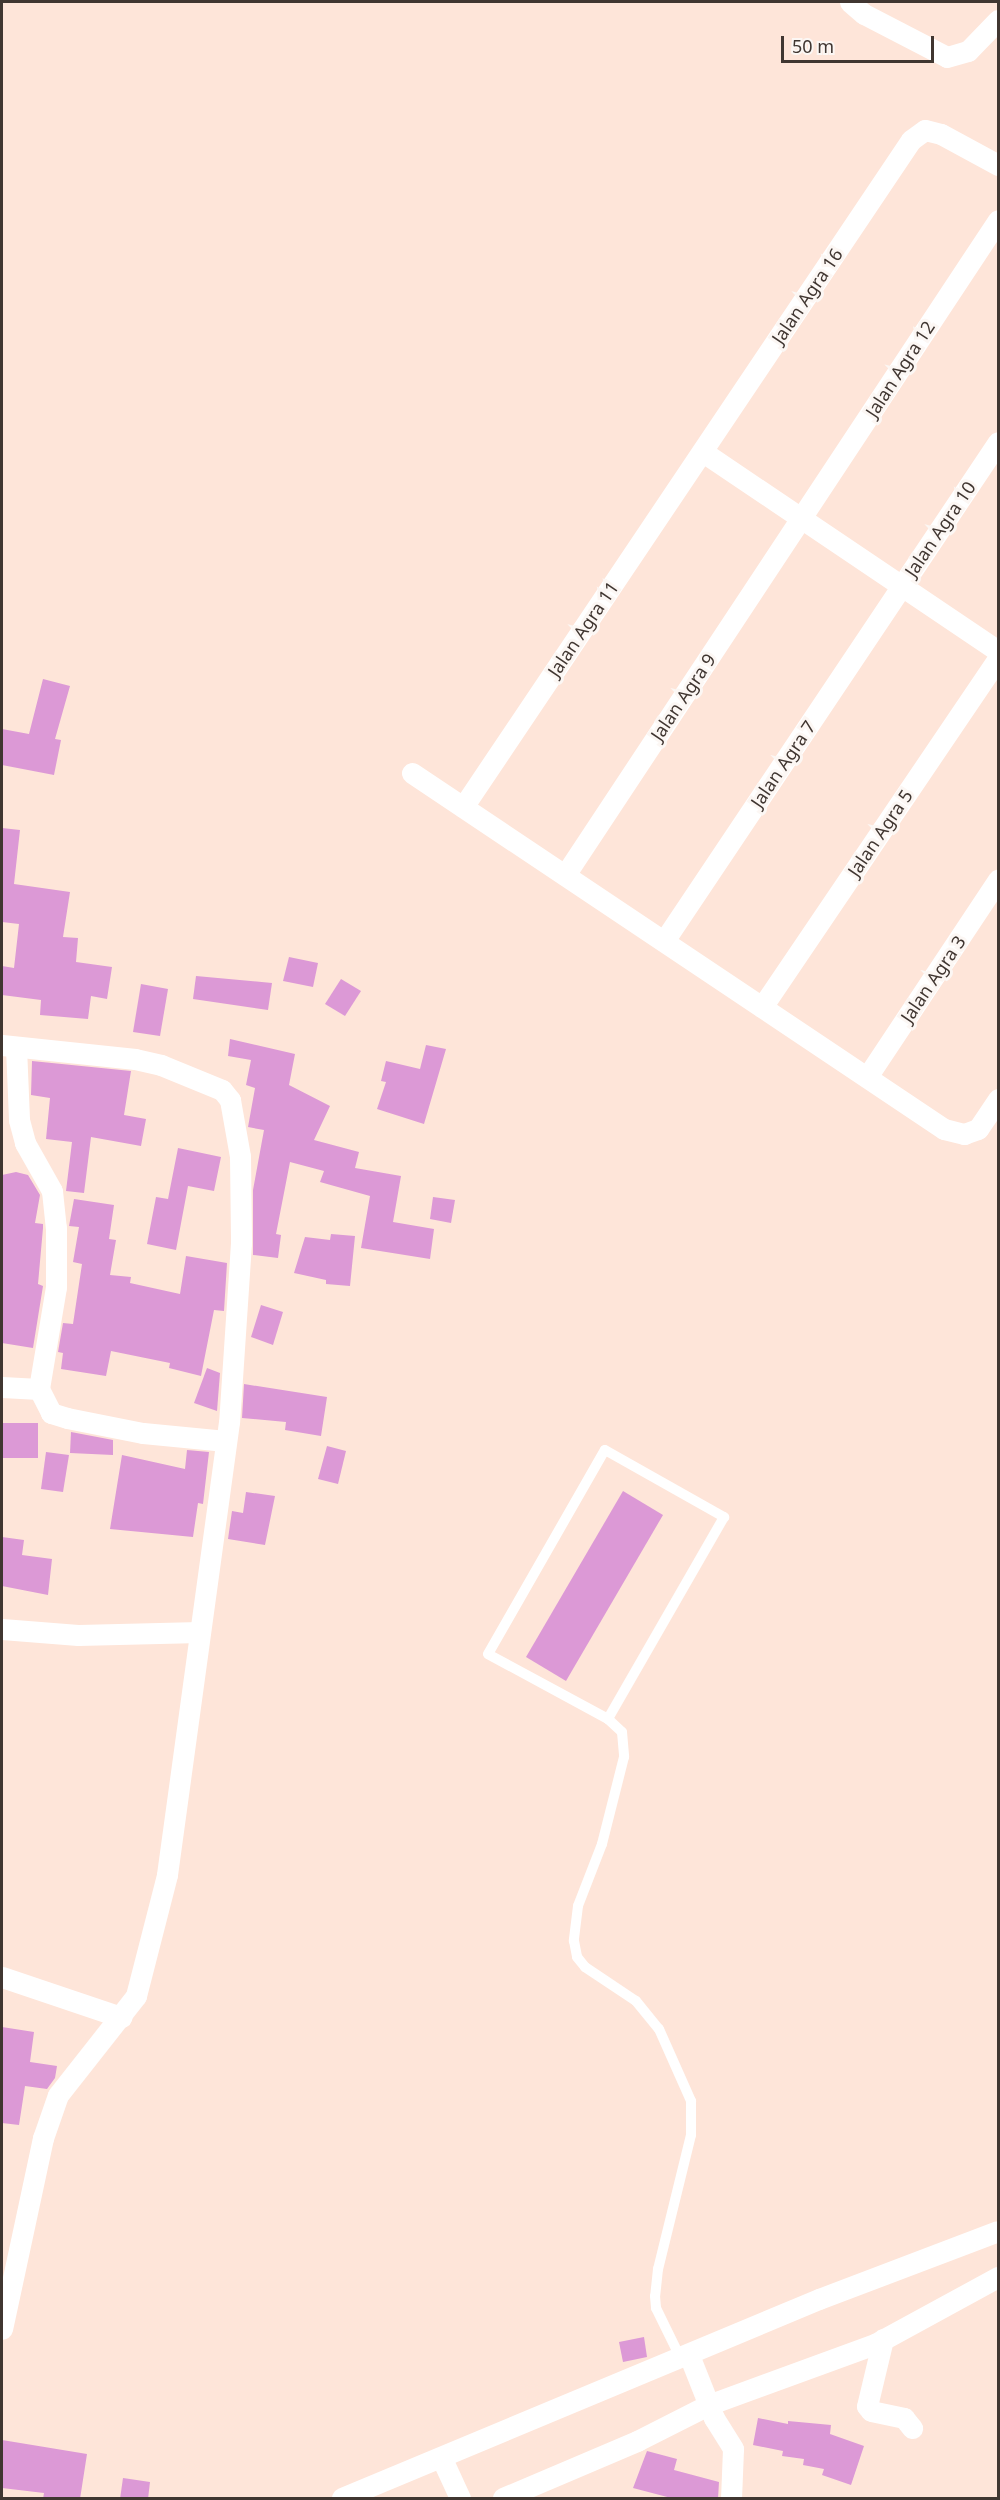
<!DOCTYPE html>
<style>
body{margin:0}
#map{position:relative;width:1000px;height:2500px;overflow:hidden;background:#fee5d9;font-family:"Noto Sans",sans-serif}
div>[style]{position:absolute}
.building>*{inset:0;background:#dc99d6}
.service>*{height:10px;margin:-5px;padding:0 5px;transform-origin:5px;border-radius:5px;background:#fff}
.minor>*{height:21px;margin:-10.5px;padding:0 10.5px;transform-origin:10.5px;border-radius:10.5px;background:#fff}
span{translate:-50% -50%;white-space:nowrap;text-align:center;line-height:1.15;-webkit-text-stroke:6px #fcf7f4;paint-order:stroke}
.street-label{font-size:18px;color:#403631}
.frame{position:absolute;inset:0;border:3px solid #403631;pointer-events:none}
.scale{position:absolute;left:781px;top:36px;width:153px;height:27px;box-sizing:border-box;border:3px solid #403631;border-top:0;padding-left:8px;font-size:18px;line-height:21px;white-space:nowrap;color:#403631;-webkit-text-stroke:4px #fcf7f4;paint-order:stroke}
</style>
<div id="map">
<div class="building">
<div style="clip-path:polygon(43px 679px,70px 686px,55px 739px,61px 740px,54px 775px,2px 765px,2px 729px,29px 734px)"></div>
<div style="clip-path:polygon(2px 828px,20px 830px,14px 884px,70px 892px,63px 937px,78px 938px,76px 962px,112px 967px,107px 999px,91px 996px,88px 1019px,40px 1015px,41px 1000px,2px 995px,2px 966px,14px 968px,19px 924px,2px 922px)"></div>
<div style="clip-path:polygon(289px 957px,318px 963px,313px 987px,283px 981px)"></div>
<div style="clip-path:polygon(196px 976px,272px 983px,268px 1010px,193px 999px)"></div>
<div style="clip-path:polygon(341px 979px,361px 991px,345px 1016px,325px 1004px)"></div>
<div style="clip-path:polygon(141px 984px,168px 989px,160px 1036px,133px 1032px)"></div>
<div style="clip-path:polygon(230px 1039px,295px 1054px,289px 1085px,330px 1106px,314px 1140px,359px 1152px,355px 1168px,401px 1176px,393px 1222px,434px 1229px,430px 1259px,361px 1248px,370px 1196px,320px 1182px,324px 1171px,290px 1162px,276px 1234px,281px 1235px,278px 1258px,253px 1255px,253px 1190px,264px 1130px,248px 1127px,255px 1088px,246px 1085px,251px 1060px,228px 1056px)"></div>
<div style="clip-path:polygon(426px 1045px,446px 1049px,424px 1124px,377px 1109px,386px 1082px,381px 1081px,386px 1061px,420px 1069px)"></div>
<div style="clip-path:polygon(32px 1061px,131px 1071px,124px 1115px,146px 1119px,141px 1146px,91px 1137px,84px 1193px,66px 1191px,72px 1142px,46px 1139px,50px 1098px,31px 1095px)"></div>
<div style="clip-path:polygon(178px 1148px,221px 1157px,214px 1191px,188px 1186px,176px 1250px,147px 1244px,156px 1197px,168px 1199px)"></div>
<div style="clip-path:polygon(16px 1172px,28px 1175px,40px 1195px,35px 1223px,43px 1224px,43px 1228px,38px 1284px,43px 1286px,33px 1348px,2px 1343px,2px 1175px)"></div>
<div style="clip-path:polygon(433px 1197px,455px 1200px,451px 1223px,430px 1219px)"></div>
<div style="clip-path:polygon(74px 1199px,114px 1205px,109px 1239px,116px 1240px,110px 1275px,131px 1277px,130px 1283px,180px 1294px,186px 1256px,227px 1263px,224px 1311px,214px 1310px,201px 1376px,169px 1368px,170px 1363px,111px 1351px,106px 1376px,61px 1369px,63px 1353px,58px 1352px,63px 1323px,73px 1324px,82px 1264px,73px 1262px,79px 1227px,69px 1226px)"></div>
<div style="clip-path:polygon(331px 1234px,355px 1236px,350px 1286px,326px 1284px,326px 1280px,294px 1273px,305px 1237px,330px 1240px)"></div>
<div style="clip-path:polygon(261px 1305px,283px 1312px,273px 1345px,251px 1337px)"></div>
<div style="clip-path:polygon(207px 1368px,220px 1373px,217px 1411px,194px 1403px)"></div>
<div style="clip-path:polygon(244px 1384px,327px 1397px,321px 1436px,285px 1430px,286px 1422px,242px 1418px)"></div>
<div style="clip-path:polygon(2px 1423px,38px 1423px,38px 1458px,2px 1458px)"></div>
<div style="clip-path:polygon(71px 1432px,113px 1440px,113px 1455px,70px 1453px)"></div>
<div style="clip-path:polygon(327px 1446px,346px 1451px,338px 1484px,318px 1479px)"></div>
<div style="clip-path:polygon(187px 1450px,209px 1452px,203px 1504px,198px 1503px,193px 1537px,110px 1529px,122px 1455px,185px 1469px)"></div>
<div style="clip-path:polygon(46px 1452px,69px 1455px,63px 1492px,41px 1489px)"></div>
<div style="clip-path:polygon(623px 1491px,663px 1515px,566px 1681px,526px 1657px)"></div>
<div style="clip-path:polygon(246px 1492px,275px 1496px,265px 1545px,228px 1539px,232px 1511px,243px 1513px)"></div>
<div style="clip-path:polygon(2px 1537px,24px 1540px,22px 1555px,52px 1559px,48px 1595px,2px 1586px)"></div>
<div style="clip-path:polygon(2px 2027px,34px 2032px,30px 2062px,57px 2066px,55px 2078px,47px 2089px,25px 2086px,19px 2125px,2px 2123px)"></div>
<div style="clip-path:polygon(644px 2337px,647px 2357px,623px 2362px,619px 2342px)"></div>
<div style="clip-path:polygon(758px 2418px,788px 2424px,788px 2421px,831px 2425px,830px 2434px,864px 2446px,851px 2485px,822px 2475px,824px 2469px,803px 2465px,804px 2459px,782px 2456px,783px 2451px,753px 2445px)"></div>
<div style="clip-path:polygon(2px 2440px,87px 2454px,80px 2499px,43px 2499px,44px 2493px,2px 2488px)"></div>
<div style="clip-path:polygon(647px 2451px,677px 2459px,674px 2470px,719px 2482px,718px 2499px,675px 2499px,633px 2488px)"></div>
<div style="clip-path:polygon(123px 2478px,150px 2482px,148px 2499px,120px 2499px)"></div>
</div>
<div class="service">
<div style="left:608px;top:1719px;width:136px;rotate:-151.6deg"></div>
<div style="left:488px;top:1654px;width:235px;rotate:-60.2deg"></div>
<div style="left:605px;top:1450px;width:137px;rotate:29.4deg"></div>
<div style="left:724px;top:1517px;width:233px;rotate:119.9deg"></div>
<div style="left:608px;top:1719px;width:19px;rotate:43deg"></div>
<div style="left:622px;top:1732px;width:25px;rotate:85deg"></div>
<div style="left:624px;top:1757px;width:90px;rotate:104.2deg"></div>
<div style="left:602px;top:1844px;width:66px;rotate:111.2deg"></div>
<div style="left:578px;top:1906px;width:35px;rotate:97deg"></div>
<div style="left:574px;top:1941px;width:16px;rotate:79deg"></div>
<div style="left:577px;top:1957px;width:13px;rotate:51deg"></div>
<div style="left:585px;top:1967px;width:61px;rotate:33.7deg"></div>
<div style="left:636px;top:2001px;width:36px;rotate:51deg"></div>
<div style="left:659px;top:2029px;width:79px;rotate:66deg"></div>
<div style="left:691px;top:2101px;width:34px;rotate:90deg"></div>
<div style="left:691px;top:2135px;width:138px;rotate:103.8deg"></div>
<div style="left:658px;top:2269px;width:27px;rotate:96deg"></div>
<div style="left:655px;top:2296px;width:12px;rotate:85deg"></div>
<div style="left:656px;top:2308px;width:55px;rotate:63.9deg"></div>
</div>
<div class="minor">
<div style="left:850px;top:2px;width:18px;rotate:41deg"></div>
<div style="left:864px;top:14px;width:93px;rotate:27.4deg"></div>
<div style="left:947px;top:57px;width:22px;rotate:-16deg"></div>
<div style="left:968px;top:51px;width:43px;rotate:-45.9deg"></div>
<div style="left:703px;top:452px;width:356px;rotate:34deg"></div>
<div style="left:412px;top:773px;width:640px;rotate:33.79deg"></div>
<div style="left:944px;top:1129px;width:21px;rotate:14deg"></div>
<div style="left:964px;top:1134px;width:15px;rotate:-20deg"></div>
<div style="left:978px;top:1129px;width:36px;rotate:-56deg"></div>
<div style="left:463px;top:807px;width:803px;rotate:-56.11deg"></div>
<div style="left:911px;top:140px;width:17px;rotate:-36deg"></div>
<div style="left:925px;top:130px;width:16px;rotate:14deg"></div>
<div style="left:941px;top:134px;width:65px;rotate:28.5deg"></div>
<div style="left:565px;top:875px;width:785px;rotate:-56.53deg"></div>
<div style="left:664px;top:941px;width:600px;rotate:-56.2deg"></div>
<div style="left:762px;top:1007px;width:421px;rotate:-55.9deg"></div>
<div style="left:2px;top:1045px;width:134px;rotate:6deg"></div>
<div style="left:135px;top:1059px;width:27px;rotate:13deg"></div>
<div style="left:161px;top:1065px;width:66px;rotate:22.3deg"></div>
<div style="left:222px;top:1090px;width:13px;rotate:51deg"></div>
<div style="left:230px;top:1100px;width:57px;rotate:79.9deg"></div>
<div style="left:240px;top:1156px;width:87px;rotate:89.3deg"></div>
<div style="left:241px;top:1243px;width:179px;rotate:93.8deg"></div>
<div style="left:229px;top:1422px;width:457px;rotate:97.8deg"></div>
<div style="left:167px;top:1875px;width:125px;rotate:104.4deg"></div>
<div style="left:136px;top:1996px;width:126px;rotate:128.2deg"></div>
<div style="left:58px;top:2095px;width:46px;rotate:109.2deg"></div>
<div style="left:43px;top:2138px;width:195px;rotate:102.1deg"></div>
<div style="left:16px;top:1047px;width:73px;rotate:87.6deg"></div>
<div style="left:19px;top:1120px;width:24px;rotate:75deg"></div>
<div style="left:25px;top:1143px;width:55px;rotate:60.6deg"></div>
<div style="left:52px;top:1191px;width:36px;rotate:84deg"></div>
<div style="left:56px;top:1227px;width:60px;rotate:90deg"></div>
<div style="left:56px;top:1287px;width:103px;rotate:99.5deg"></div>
<div style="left:867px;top:1077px;width:237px;rotate:-56.4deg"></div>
<div style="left:2px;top:1387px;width:37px;rotate:3deg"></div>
<div style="left:39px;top:1389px;width:27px;rotate:63deg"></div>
<div style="left:51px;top:1413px;width:17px;rotate:17deg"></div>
<div style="left:67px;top:1418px;width:77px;rotate:11.2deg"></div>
<div style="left:143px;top:1433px;width:83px;rotate:5.5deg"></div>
<div style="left:2px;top:1629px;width:76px;rotate:4.5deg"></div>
<div style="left:78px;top:1635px;width:122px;rotate:-1.4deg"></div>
<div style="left:2px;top:1977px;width:126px;rotate:18.6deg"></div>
<div style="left:883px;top:2339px;width:69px;rotate:103.4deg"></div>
<div style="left:867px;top:2406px;width:6px;rotate:51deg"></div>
<div style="left:871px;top:2411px;width:34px;rotate:12deg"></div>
<div style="left:904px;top:2418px;width:13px;rotate:51deg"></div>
<div style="left:689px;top:2355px;width:68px;rotate:68.4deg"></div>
<div style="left:714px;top:2418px;width:36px;rotate:58deg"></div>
<div style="left:733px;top:2449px;width:49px;rotate:92.3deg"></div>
<div style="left:442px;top:2459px;width:43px;rotate:65.2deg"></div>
<div style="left:342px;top:2498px;width:517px;rotate:-22.65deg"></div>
<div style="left:819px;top:2299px;width:191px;rotate:-20.8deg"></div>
<div style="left:503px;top:2498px;width:146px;rotate:-23deg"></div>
<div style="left:637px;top:2441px;width:80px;rotate:-26.9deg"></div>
<div style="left:708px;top:2405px;width:178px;rotate:-20.1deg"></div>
<div style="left:875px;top:2344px;width:140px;rotate:-28.6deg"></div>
</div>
<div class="street-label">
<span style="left:807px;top:296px;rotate:-56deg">Jalan Agra 16</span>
<span style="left:900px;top:369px;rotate:-57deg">Jalan Agra 12</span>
<span style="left:940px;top:529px;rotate:-56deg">Jalan Agra 10</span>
<span style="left:583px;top:629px;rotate:-56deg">Jalan Agra 11</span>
<span style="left:683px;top:697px;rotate:-56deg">Jalan Agra 9</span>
<span style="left:783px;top:764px;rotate:-56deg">Jalan Agra 7</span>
<span style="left:880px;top:833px;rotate:-56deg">Jalan Agra 5</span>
<span style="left:933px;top:979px;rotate:-56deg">Jalan Agra 3</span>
</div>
<div class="frame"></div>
<div class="scale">50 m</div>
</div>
